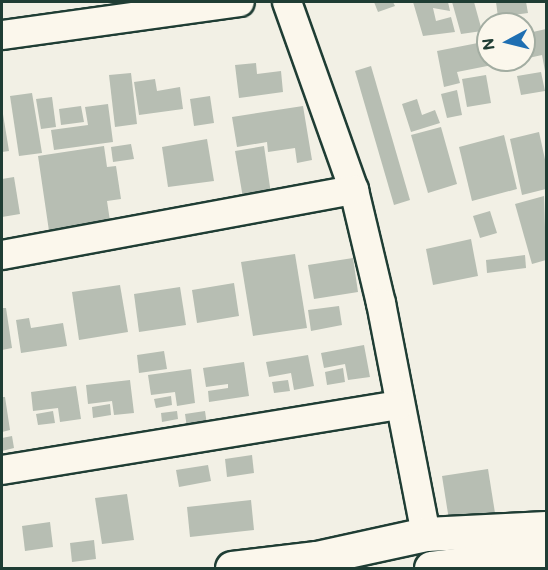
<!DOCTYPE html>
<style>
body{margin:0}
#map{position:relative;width:548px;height:570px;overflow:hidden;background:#f2f0e5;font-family:"Balsamiq Sans",sans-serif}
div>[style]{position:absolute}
.building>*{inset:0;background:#b7beb3}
.roads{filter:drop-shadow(2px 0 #1f3d34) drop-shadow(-2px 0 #1f3d34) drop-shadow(0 2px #1f3d34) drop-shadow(0 -2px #1f3d34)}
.minor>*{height:28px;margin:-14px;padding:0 14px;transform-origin:14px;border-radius:14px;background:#fbf7ec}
.primary>*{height:33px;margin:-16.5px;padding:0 16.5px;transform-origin:16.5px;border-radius:16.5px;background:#fbf7ec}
span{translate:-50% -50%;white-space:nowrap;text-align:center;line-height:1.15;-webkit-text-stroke:4.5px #fbf7ec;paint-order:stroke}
.frame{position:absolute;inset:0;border:3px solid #1f3d34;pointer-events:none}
.north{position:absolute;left:476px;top:12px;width:60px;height:60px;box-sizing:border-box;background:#fbf7ec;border:2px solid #a3ada2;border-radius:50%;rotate:263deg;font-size:16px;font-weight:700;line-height:24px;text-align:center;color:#1f3d34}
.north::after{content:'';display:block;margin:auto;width:21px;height:27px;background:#1f6fb2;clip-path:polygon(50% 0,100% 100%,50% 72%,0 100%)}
</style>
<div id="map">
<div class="building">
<div style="clip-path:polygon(374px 2px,393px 2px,395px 6px,378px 12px)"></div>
<div style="clip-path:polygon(413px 2px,448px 2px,450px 11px,433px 8px,436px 21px,451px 17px,455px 32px,423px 36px)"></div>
<div style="clip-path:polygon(452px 2px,474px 2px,482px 31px,461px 34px)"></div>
<div style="clip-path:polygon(496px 2px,526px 2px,528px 13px,498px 17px)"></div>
<div style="clip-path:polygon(546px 29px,546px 71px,545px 71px,542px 55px,524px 59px,524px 34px)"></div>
<div style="clip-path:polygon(488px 41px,488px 60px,512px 61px,457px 72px,460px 83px,444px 87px,437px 51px)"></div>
<div style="clip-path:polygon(256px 63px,257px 74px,281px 71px,283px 92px,239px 98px,235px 65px)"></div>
<div style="clip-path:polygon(371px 66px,410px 200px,394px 205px,355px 71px)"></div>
<div style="clip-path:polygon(541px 72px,545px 91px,521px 95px,517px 76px)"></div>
<div style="clip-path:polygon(131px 73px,137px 124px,115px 127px,109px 75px)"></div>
<div style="clip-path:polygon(486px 75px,491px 103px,467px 107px,462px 79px)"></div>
<div style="clip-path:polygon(155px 79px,157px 91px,180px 87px,183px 109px,139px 115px,134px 82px)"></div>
<div style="clip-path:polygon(457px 90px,462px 115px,447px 118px,441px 94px)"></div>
<div style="clip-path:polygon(32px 93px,42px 153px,19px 156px,10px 96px)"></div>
<div style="clip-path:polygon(210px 96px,214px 123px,194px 126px,190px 99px)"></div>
<div style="clip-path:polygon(52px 97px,56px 127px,41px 129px,36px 99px)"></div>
<div style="clip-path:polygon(417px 99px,422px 115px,435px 110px,440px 123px,411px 132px,402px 104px)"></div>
<div style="clip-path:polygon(108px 104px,113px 142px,54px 150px,51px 130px,88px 125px,85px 107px)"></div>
<div style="clip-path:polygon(81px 106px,84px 122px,61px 125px,59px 109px)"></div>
<div style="clip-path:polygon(303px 106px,312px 160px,297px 163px,295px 148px,268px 152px,267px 142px,237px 147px,232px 117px)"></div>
<div style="clip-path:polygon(2px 108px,9px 151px,2px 152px)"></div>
<div style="clip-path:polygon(441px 127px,457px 184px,428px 193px,411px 135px)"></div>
<div style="clip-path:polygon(539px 132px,546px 164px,546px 189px,522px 195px,510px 139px)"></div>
<div style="clip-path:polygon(504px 135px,517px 189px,472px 201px,459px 147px)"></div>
<div style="clip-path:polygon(207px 139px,214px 181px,168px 187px,162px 147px)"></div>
<div style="clip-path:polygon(131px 144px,134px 159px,113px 162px,111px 147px)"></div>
<div style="clip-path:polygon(104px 146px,107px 167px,116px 166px,121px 199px,107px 201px,110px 221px,49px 231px,38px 156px)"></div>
<div style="clip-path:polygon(264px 146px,271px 194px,243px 198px,235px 151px)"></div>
<div style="clip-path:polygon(14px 177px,20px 214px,2px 217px,2px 179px)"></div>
<div style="clip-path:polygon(544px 196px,546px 260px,532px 264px,515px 204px)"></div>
<div style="clip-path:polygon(490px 211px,497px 233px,480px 238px,473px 216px)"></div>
<div style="clip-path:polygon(471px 239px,478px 276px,433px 285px,426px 249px)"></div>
<div style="clip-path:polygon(295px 254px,307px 328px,253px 336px,241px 262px)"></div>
<div style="clip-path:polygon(525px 255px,526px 268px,487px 273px,486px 260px)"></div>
<div style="clip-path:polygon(353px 258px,358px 292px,314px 299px,308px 265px)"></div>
<div style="clip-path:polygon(234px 283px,239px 316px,197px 323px,192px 290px)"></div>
<div style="clip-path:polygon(120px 285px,128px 332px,79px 340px,72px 292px)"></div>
<div style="clip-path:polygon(180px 287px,186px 325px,139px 332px,134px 294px)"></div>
<div style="clip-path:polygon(339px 306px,342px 325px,311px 331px,308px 310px)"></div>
<div style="clip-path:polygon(2px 308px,6px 308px,12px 348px,2px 350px)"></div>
<div style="clip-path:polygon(29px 318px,31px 328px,63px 323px,67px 346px,21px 353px,16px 320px)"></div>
<div style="clip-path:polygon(364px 345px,370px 377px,348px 380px,345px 364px,324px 368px,321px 353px)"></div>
<div style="clip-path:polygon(164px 351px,167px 369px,139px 373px,137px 355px)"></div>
<div style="clip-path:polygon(308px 355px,314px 386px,294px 390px,291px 373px,269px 377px,266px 362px)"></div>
<div style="clip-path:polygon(244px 362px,249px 396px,209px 402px,208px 391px,228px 388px,228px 384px,206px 387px,203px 368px)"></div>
<div style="clip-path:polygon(343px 368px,345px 382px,327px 385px,325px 372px)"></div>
<div style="clip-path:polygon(191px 369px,195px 403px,177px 406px,175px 392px,151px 395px,148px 375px)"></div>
<div style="clip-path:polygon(130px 380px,134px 413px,114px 415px,112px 401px,88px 404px,86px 385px)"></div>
<div style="clip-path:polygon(288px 380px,290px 391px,274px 393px,272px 382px)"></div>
<div style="clip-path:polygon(76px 386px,81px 419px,60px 422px,58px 408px,33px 411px,31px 392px)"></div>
<div style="clip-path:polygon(171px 396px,172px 405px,156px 408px,154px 399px)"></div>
<div style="clip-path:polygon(2px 397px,5px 397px,10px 430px,2px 432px)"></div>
<div style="clip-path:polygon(110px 404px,111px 415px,93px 418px,92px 407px)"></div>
<div style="clip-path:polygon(53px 411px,55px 423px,38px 425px,36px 414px)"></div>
<div style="clip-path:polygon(177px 411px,178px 419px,162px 422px,161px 413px)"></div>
<div style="clip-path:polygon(205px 411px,207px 425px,187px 428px,185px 414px)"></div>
<div style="clip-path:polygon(12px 436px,14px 448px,2px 451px,2px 438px)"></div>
<div style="clip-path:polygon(252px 455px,254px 473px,227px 477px,225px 459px)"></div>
<div style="clip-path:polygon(208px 465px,211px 481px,179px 487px,176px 470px)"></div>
<div style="clip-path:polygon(488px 469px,495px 513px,449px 520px,442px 476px)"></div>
<div style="clip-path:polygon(127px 494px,134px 540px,102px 544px,95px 498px)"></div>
<div style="clip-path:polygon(251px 500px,254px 530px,190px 537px,187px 507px)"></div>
<div style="clip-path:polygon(50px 522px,53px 547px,25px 551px,22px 526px)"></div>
<div style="clip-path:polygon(94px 540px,96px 559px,72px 562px,70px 543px)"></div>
</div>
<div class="roads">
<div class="minor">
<div style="left:287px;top:2px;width:200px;rotate:70.4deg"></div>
<div style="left:354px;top:190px;width:116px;rotate:76.6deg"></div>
<div style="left:381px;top:303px;width:235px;rotate:79deg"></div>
<div style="left:2px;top:35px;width:240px;rotate:-7.9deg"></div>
<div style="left:2px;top:255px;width:358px;rotate:-10.5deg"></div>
<div style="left:2px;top:470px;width:402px;rotate:-9.3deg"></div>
</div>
<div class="primary">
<div style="left:232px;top:568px;width:85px;rotate:-6.8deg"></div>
<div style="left:316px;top:558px;width:113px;rotate:-12.3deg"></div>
<div style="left:426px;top:534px;width:120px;rotate:-2.9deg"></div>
<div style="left:431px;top:568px;width:116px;rotate:-6.9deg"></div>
</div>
</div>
<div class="frame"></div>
<div class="north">N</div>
</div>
